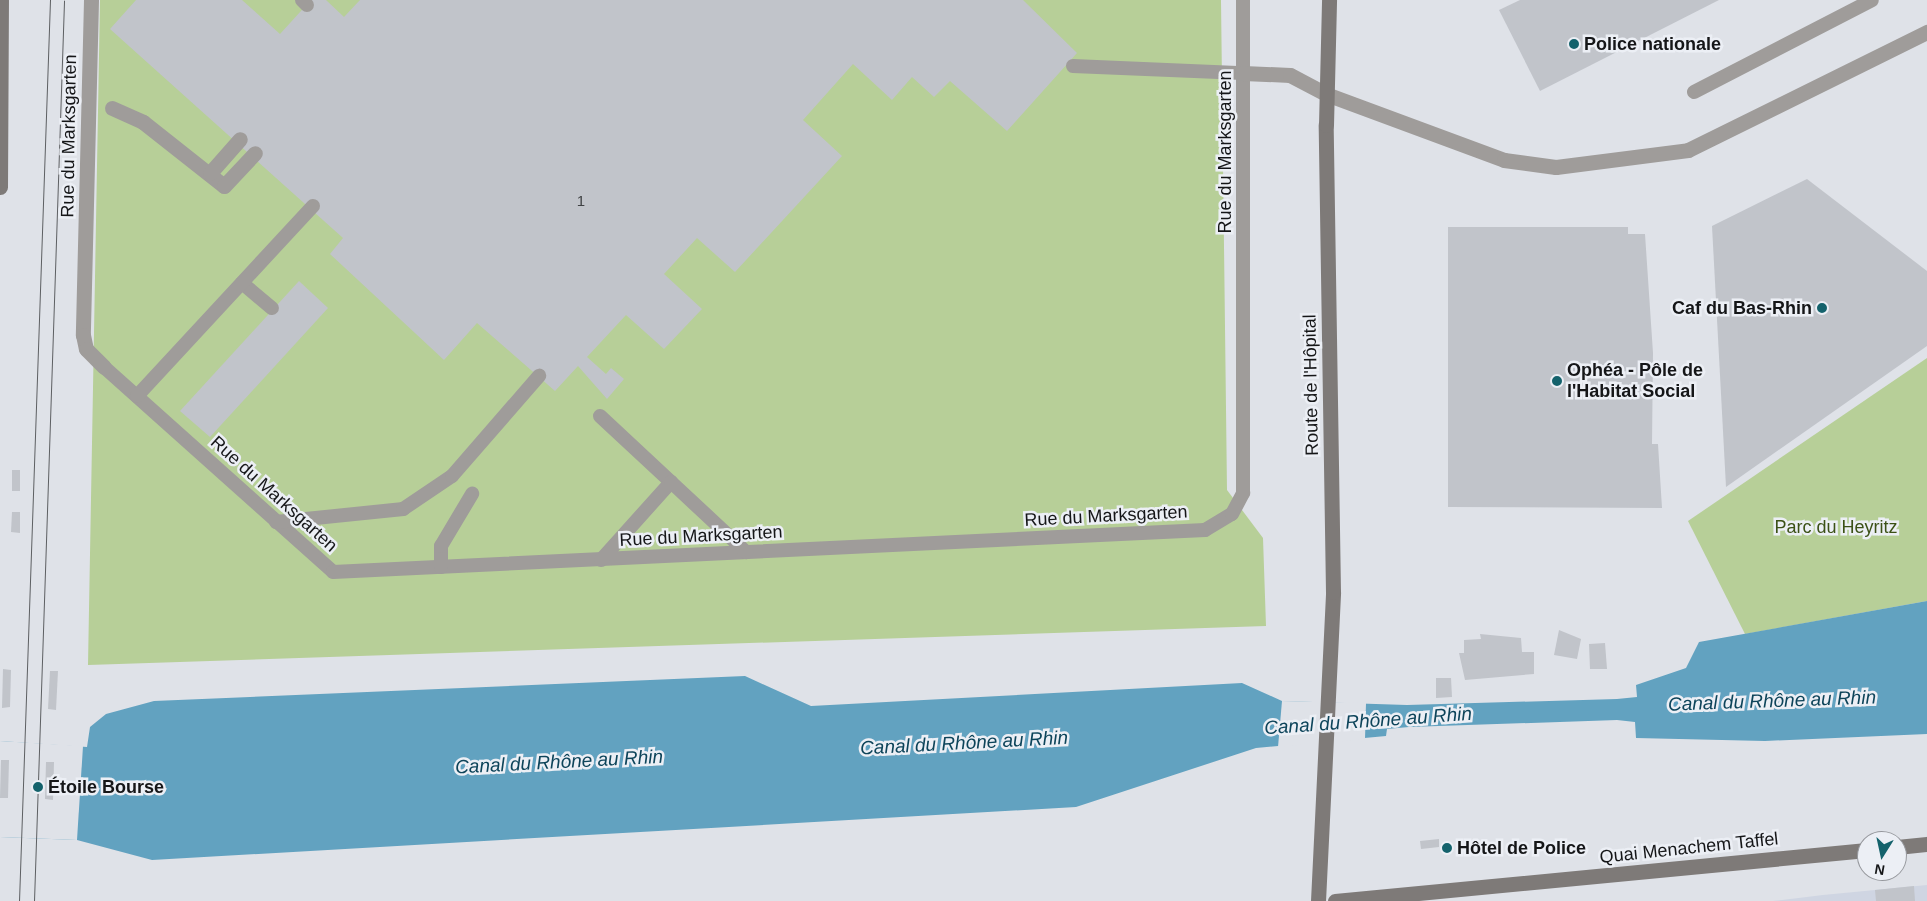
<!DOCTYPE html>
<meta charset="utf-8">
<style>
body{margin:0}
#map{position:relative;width:1927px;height:901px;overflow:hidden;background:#dfe2e8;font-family:Helvetica,sans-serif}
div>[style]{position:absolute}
.built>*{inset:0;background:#cfd5e2}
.green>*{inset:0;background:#b7cf98}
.water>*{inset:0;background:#62a2c0}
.pier>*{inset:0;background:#dfe2e8}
.building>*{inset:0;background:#c1c4ca}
.service>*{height:14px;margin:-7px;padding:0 7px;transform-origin:7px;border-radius:7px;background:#9f9c9a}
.pedestrian>*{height:15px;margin:-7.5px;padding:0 7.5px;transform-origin:7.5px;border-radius:7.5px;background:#9f9c9a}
.minor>*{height:15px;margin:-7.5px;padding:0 7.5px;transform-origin:7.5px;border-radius:7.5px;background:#9f9c9a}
.secondary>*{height:15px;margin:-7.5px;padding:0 7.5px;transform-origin:7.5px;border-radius:7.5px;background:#7e7a78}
.tram>*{height:1px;margin:-0.5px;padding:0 0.5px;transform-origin:0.5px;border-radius:0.5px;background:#5d5f62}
.dots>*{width:14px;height:14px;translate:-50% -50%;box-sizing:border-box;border:2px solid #eceff5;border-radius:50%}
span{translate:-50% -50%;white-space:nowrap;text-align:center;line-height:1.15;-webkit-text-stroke:5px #eceff5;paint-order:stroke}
.number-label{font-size:15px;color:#404244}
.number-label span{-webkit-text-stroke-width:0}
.poi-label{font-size:18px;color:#151618;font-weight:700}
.left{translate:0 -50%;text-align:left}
.right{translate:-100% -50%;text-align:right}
.street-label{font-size:18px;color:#151618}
.park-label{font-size:18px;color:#3b5116}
.water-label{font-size:19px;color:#0d445a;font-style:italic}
.north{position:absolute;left:1857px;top:831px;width:50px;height:50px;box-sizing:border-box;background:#eceff5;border:1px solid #96989d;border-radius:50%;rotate:190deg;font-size:14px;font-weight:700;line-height:20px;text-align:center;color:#151618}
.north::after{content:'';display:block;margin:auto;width:18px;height:22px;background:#14626c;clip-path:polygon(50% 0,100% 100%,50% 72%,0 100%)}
</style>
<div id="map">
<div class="built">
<div style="clip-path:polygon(1927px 885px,1927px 901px,1773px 901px,1823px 895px)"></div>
</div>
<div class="green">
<div style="clip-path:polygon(100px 0,1221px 0,1227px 490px,1263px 538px,1266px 626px,88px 665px)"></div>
<div style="clip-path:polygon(1927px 358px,1927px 601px,1745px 634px,1688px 521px)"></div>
</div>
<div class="water">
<div style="clip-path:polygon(1927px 601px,1927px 734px,1765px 741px,1636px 738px,1635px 722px,1617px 720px,1409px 727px,1387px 729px,1386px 736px,1256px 748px,1076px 807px,152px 860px,77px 840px,0 837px,0 741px,87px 747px,90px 727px,106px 714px,154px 701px,745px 676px,811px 706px,1242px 683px,1282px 701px,1407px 705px,1617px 699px,1637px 697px,1636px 685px,1686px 668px,1699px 642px)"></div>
</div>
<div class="pier">
<div style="clip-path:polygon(1282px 701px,1366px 703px,1365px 739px,1278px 747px)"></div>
<div style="clip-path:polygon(0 741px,83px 746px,77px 840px,0 837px)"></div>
</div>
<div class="building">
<div style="clip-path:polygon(136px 0,242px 0,280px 34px,311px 0,326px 0,344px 17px,360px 0,1023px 0,1077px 53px,1007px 131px,950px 81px,934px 97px,912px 77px,892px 100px,853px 64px,803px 120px,842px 156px,735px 272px,697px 238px,664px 274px,702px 309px,664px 349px,626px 315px,587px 357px,606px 374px,611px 368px,624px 379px,607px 399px,578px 366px,555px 391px,477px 323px,444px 360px,330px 254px,343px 238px,110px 29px)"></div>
<div style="clip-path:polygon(1520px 0,1719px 0,1540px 91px,1499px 10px)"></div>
<div style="clip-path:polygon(1807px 179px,1927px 271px,1927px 346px,1726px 487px,1712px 226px)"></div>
<div style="clip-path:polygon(1448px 227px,1628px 227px,1628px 234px,1645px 234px,1653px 353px,1652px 444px,1658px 444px,1662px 508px,1448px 507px)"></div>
<div style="clip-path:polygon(299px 281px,328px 308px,210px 437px,180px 411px)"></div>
<div style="clip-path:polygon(12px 470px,20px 470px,20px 491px,12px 491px)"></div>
<div style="clip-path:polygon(12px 512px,20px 512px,20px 533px,11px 532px)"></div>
<div style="clip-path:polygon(1559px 630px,1581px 639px,1577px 659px,1554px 655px)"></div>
<div style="clip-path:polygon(1480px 634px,1521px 638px,1522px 652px,1534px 652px,1534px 674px,1465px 680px,1459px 653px,1464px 653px,1464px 640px,1481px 639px)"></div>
<div style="clip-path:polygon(1605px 643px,1607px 669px,1590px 669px,1589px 644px)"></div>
<div style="clip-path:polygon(3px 669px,11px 670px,10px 707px,2px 708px)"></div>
<div style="clip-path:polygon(50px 671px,58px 671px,56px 710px,48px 709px)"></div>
<div style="clip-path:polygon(1436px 678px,1451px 678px,1452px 697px,1436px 698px)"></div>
<div style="clip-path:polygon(1px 760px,9px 760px,8px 798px,0 798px)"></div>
<div style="clip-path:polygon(46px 762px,54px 762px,53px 800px,45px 799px)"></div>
<div style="clip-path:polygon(1439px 839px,1439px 847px,1421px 849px,1420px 841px)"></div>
<div style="clip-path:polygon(1914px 886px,1915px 901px,1876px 901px,1875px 890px)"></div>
</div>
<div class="service">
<div style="left:302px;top:0;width:7px;rotate:45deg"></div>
<div style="left:1073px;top:66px;width:170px;rotate:2.4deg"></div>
<div style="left:1694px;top:92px;width:200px;rotate:-27.3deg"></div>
<div style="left:242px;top:283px;width:39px;rotate:40deg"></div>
<div style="left:104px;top:367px;width:307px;rotate:41.8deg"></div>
<div style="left:333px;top:572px;width:873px;rotate:-2.76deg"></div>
<div style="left:1205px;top:530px;width:31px;rotate:-31deg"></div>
<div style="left:1232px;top:514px;width:24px;rotate:-62deg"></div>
<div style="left:1243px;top:493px;width:493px;rotate:-90deg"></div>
<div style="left:137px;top:396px;width:259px;rotate:-47.2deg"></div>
<div style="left:600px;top:416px;width:97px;rotate:42.9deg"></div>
<div style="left:276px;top:522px;width:128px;rotate:-5.8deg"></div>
<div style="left:403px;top:509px;width:59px;rotate:-34deg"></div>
<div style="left:452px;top:476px;width:133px;rotate:-49deg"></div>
<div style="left:601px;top:560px;width:105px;rotate:-48.1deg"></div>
<div style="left:671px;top:482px;width:103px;rotate:43deg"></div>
<div style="left:441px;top:567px;width:21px;rotate:-90deg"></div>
<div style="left:441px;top:546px;width:61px;rotate:-59.2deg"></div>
</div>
<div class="pedestrian">
<div style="left:112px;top:108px;width:34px;rotate:24deg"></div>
<div style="left:143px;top:122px;width:103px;rotate:38.3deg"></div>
<div style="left:224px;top:186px;width:45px;rotate:-46.8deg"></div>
<div style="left:210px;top:173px;width:45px;rotate:-48.6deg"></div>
</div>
<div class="minor">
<div style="left:91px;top:0;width:335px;rotate:91.4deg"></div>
<div style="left:83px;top:335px;width:14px;rotate:78deg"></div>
<div style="left:86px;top:349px;width:25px;rotate:45deg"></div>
<div style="left:1243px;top:73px;width:47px;rotate:2.4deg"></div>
<div style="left:1290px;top:75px;width:41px;rotate:27.8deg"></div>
<div style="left:1326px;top:94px;width:190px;rotate:20.3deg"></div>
<div style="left:1504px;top:160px;width:52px;rotate:7.7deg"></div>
<div style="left:1556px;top:167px;width:133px;rotate:-7.3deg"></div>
<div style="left:1688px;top:150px;width:267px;rotate:-26.3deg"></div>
</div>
<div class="secondary">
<div style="left:0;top:187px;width:187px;rotate:-89.7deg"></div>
<div style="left:1897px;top:847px;width:30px;rotate:-6deg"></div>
<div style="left:1318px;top:901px;width:309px;rotate:-87.2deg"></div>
<div style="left:1333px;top:592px;width:467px;rotate:-90.9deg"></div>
<div style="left:1326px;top:125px;width:125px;rotate:-88.6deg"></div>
<div style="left:1335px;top:901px;width:534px;rotate:-5.48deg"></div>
</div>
<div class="tram">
<div style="left:19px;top:901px;width:902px;rotate:-88.03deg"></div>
<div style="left:34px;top:901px;width:901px;rotate:-88.09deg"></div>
</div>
<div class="dots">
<div style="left:1574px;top:44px;background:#14626c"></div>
<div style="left:1822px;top:308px;background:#14626c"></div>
<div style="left:1557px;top:381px;background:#14626c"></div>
<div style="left:38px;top:787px;background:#14626c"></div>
<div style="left:1447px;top:848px;background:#14626c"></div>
</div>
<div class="number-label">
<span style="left:581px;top:201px">1</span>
</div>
<div class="poi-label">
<span class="left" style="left:1584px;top:44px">Police nationale</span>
<span class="right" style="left:1812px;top:308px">Caf du Bas-Rhin</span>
<span class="left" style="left:1567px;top:381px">Ophéa - Pôle de<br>l'Habitat Social</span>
<span class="left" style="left:48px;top:787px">Étoile Bourse</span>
<span class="left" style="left:1457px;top:848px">Hôtel de Police</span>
</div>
<div class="street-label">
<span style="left:69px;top:136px;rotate:-89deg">Rue du Marksgarten</span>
<span style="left:1225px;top:152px;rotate:-90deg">Rue du Marksgarten</span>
<span style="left:1311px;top:385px;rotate:-91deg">Route de l'Hôpital</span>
<span style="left:274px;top:494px;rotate:42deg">Rue du Marksgarten</span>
<span style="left:1106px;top:516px;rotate:-3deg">Rue du Marksgarten</span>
<span style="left:701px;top:536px;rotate:-3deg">Rue du Marksgarten</span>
<span style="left:1689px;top:848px;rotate:-6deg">Quai Menachem Taffel</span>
</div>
<div class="park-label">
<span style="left:1836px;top:527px">Parc du Heyritz</span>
</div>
<div class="water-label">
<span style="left:1772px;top:701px;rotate:-2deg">Canal du Rhône au Rhin</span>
<span style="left:1368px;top:721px;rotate:-4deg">Canal du Rhône au Rhin</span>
<span style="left:964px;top:743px;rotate:-3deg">Canal du Rhône au Rhin</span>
<span style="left:559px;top:762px;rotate:-3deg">Canal du Rhône au Rhin</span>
</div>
<div class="north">N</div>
</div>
